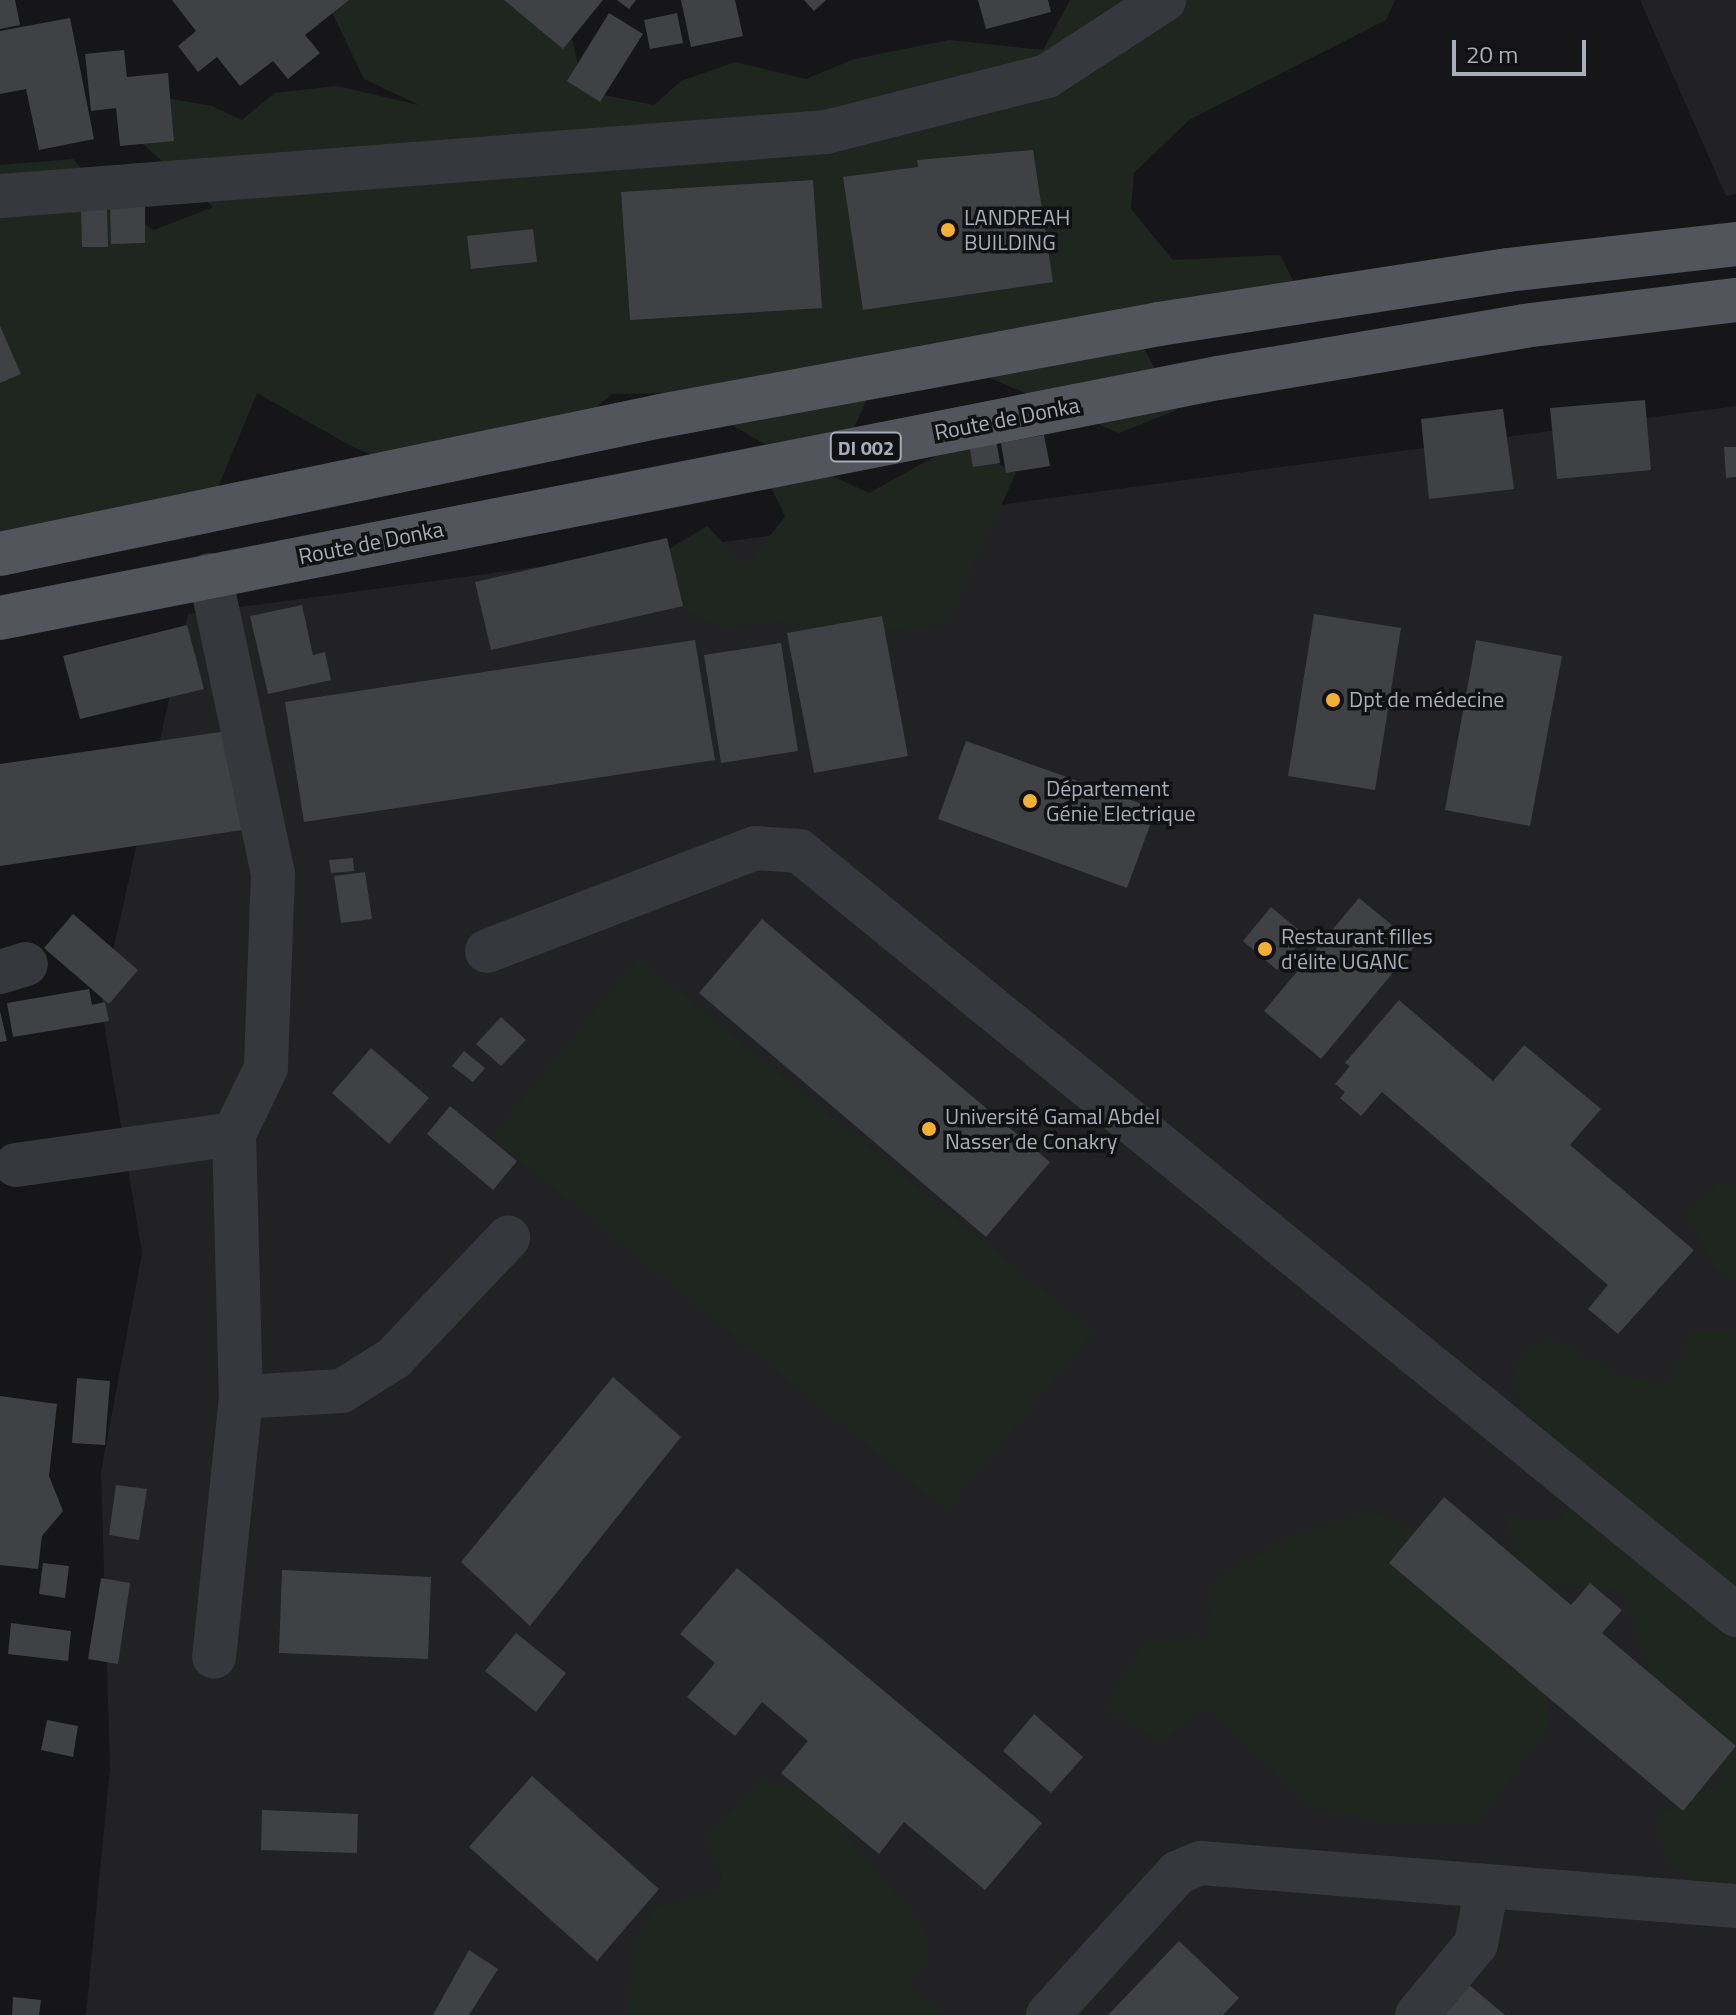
<!DOCTYPE html>
<meta charset="utf-8">
<style>
body{margin:0}
#map{position:relative;width:1736px;height:2015px;overflow:hidden;background:#161618;font-family:"Titillium Web",sans-serif}
div>[style]{position:absolute}
.built>*{inset:0;background:#222225}
.green>*{inset:0;background:#1e261f}
.building>*{inset:0;background:#404145}
.minor>*{height:44px;margin:-22px;padding:0 22px;transform-origin:22px;border-radius:22px;background:#37383d}
.major>*{height:44px;margin:-22px;padding:0 22px;transform-origin:22px;border-radius:22px;background:#53555c}
.dots>*{width:22px;height:22px;translate:-50% -50%;box-sizing:border-box;border:4px solid #111113;border-radius:50%}
span{translate:-50% -50%;white-space:nowrap;text-align:center;line-height:1.15;-webkit-text-stroke:7px #111113;paint-order:stroke}
.shield-label span{padding:2px 6px;background:#111113;border:2px solid;border-radius:6px;-webkit-text-stroke-width:0}
.shield-label{font-size:20px;color:#a8adb8;font-weight:700}
.poi-label{font-size:22px;color:#a8adb8}
.left{translate:0 -50%;text-align:left}
.street-label{font-size:22px;color:#a8adb8}
.scale{position:absolute;left:1452px;top:40px;width:134px;height:36px;box-sizing:border-box;border:4px solid #a8adb8;border-top:0;padding-left:10px;font-size:24px;line-height:28px;white-space:nowrap;color:#a8adb8;-webkit-text-stroke:6px #111113;paint-order:stroke}
</style>
<div id="map">
<div class="built">
<div style="clip-path:polygon(1640px 0,1736px 0,1736px 194px,1726px 196px)"></div>
<div style="clip-path:polygon(1736px 406px,1736px 2015px,86px 2015px,110px 1768px,101px 1472px,142px 1253px,101px 1005px,188px 614px)"></div>
</div>
<div class="green">
<div style="clip-path:polygon(326px 0,563px 0,584px 91px,654px 105px,681px 81px,735px 62px,806px 79px,854px 59px,949px 40px,1043px 50px,1070px 0,1395px 0,1386px 20px,1189px 120px,1134px 173px,1131px 209px,1173px 260px,1280px 255px,1301px 295px,1139px 339px,1177px 410px,1119px 433px,990px 378px,921px 371px,870px 392px,833px 476px,869px 493px,959px 443px,1016px 473px,947px 624px,836px 638px,775px 621px,721px 629px,645px 591px,636px 569px,707px 526px,745px 566px,785px 517px,772px 489px,778px 452px,677px 393px,612px 394px,536px 456px,440px 484px,351px 446px,257px 393px,205px 519px,0 568px,0 165px,73px 159px,112px 205px,154px 230px,213px 207px,134px 136px,160px 97px,212px 106px,242px 120px,274px 93px,337px 86px,419px 105px,364px 79px)"></div>
<div style="clip-path:polygon(638px 957px,1094px 1332px,947px 1511px,491px 1137px)"></div>
<div style="clip-path:polygon(1718px 1183px,1736px 1185px,1736px 1279px,1714px 1267px,1684px 1213px)"></div>
<div style="clip-path:polygon(1691px 1331px,1736px 1333px,1736px 1901px,1664px 1862px,1658px 1815px,1727px 1778px,1672px 1740px,1623px 1592px,1526px 1581px,1502px 1514px,1557px 1523px,1572px 1496px,1558px 1443px,1519px 1406px,1516px 1356px,1549px 1337px,1618px 1373px,1666px 1385px)"></div>
<div style="clip-path:polygon(1374px 1511px,1462px 1556px,1545px 1651px,1547px 1731px,1477px 1824px,1385px 1824px,1309px 1807px,1204px 1707px,1162px 1743px,1105px 1709px,1144px 1640px,1206px 1637px,1214px 1577px,1299px 1533px)"></div>
<div style="clip-path:polygon(761px 1781px,821px 1789px,859px 1851px,919px 1920px,931px 1955px,907px 1986px,948px 2015px,628px 2015px,633px 1944px,655px 1906px,719px 1892px,721px 1873px,704px 1839px)"></div>
</div>
<div class="building">
<div style="clip-path:polygon(0 0,15px 0,20px 25px,0 29px)"></div>
<div style="clip-path:polygon(172px 0,349px 0,305px 35px,320px 53px,288px 79px,273px 61px,240px 86px,217px 57px,198px 72px,178px 46px,196px 31px)"></div>
<div style="clip-path:polygon(504px 0,603px 0,563px 49px)"></div>
<div style="clip-path:polygon(617px 0,636px 0,629px 9px)"></div>
<div style="clip-path:polygon(681px 0,735px 0,743px 36px,691px 47px)"></div>
<div style="clip-path:polygon(804px 0,826px 0,814px 11px)"></div>
<div style="clip-path:polygon(978px 0,1048px 0,1051px 12px,986px 29px)"></div>
<div style="clip-path:polygon(609px 13px,643px 34px,600px 102px,567px 81px)"></div>
<div style="clip-path:polygon(677px 13px,683px 43px,650px 49px,644px 20px)"></div>
<div style="clip-path:polygon(70px 18px,94px 139px,39px 150px,26px 89px,0 94px,0 31px)"></div>
<div style="clip-path:polygon(124px 50px,127px 77px,168px 73px,174px 141px,120px 146px,116px 108px,91px 111px,85px 54px)"></div>
<div style="clip-path:polygon(1033px 150px,1053px 282px,863px 310px,843px 177px,918px 167px,917px 160px)"></div>
<div style="clip-path:polygon(813px 180px,822px 308px,630px 320px,621px 192px)"></div>
<div style="clip-path:polygon(107px 207px,108px 247px,82px 247px,81px 208px)"></div>
<div style="clip-path:polygon(110px 207px,145px 207px,145px 243px,111px 244px)"></div>
<div style="clip-path:polygon(533px 229px,537px 262px,471px 269px,467px 236px)"></div>
<div style="clip-path:polygon(0 326px,21px 374px,0 383px)"></div>
<div style="clip-path:polygon(1645px 400px,1651px 470px,1557px 479px,1550px 408px)"></div>
<div style="clip-path:polygon(1503px 409px,1514px 489px,1429px 499px,1421px 419px)"></div>
<div style="clip-path:polygon(1044px 435px,1050px 466px,1006px 473px,1001px 443px)"></div>
<div style="clip-path:polygon(996px 439px,1000px 463px,973px 467px,969px 444px)"></div>
<div style="clip-path:polygon(1724px 447px,1736px 447px,1736px 477px,1726px 478px)"></div>
<div style="clip-path:polygon(667px 538px,683px 606px,491px 650px,475px 582px)"></div>
<div style="clip-path:polygon(302px 605px,313px 655px,325px 652px,331px 680px,268px 694px,250px 616px)"></div>
<div style="clip-path:polygon(1314px 614px,1401px 628px,1375px 790px,1288px 776px)"></div>
<div style="clip-path:polygon(882px 616px,908px 756px,814px 773px,787px 633px)"></div>
<div style="clip-path:polygon(187px 625px,204px 689px,80px 719px,63px 656px)"></div>
<div style="clip-path:polygon(695px 640px,715px 760px,304px 822px,285px 702px)"></div>
<div style="clip-path:polygon(1476px 640px,1562px 656px,1530px 826px,1445px 810px)"></div>
<div style="clip-path:polygon(781px 643px,798px 751px,721px 763px,704px 655px)"></div>
<div style="clip-path:polygon(234px 730px,249px 829px,0 866px,0 764px)"></div>
<div style="clip-path:polygon(966px 741px,1156px 809px,1127px 888px,938px 819px)"></div>
<div style="clip-path:polygon(353px 858px,354px 871px,331px 873px,329px 860px)"></div>
<div style="clip-path:polygon(365px 872px,372px 919px,341px 923px,334px 876px)"></div>
<div style="clip-path:polygon(1359px 898px,1416px 945px,1321px 1059px,1264px 1011px)"></div>
<div style="clip-path:polygon(1271px 907px,1306px 936px,1277px 970px,1243px 941px)"></div>
<div style="clip-path:polygon(73px 914px,138px 970px,109px 1004px,44px 948px)"></div>
<div style="clip-path:polygon(762px 919px,1050px 1162px,986px 1237px,699px 993px)"></div>
<div style="clip-path:polygon(89px 989px,92px 1005px,105px 1002px,109px 1021px,13px 1037px,7px 1003px)"></div>
<div style="clip-path:polygon(1399px 1000px,1493px 1081px,1524px 1045px,1601px 1109px,1570px 1145px,1694px 1250px,1618px 1334px,1588px 1309px,1608px 1285px,1382px 1092px,1361px 1116px,1340px 1098px,1345px 1092px,1335px 1084px,1350px 1066px,1345px 1063px)"></div>
<div style="clip-path:polygon(0 1011px,7px 1041px,0 1042px)"></div>
<div style="clip-path:polygon(501px 1017px,526px 1040px,501px 1066px,476px 1044px)"></div>
<div style="clip-path:polygon(371px 1048px,429px 1098px,389px 1144px,332px 1093px)"></div>
<div style="clip-path:polygon(464px 1051px,485px 1068px,473px 1082px,452px 1066px)"></div>
<div style="clip-path:polygon(450px 1106px,517px 1161px,493px 1190px,427px 1134px)"></div>
<div style="clip-path:polygon(613px 1377px,681px 1437px,530px 1626px,461px 1562px)"></div>
<div style="clip-path:polygon(77px 1378px,110px 1381px,105px 1445px,72px 1443px)"></div>
<div style="clip-path:polygon(0 1396px,57px 1404px,49px 1476px,63px 1511px,42px 1536px,38px 1569px,0 1565px)"></div>
<div style="clip-path:polygon(116px 1485px,147px 1489px,139px 1540px,109px 1535px)"></div>
<div style="clip-path:polygon(1444px 1497px,1571px 1605px,1590px 1583px,1622px 1610px,1602px 1633px,1736px 1746px,1683px 1811px,1389px 1563px)"></div>
<div style="clip-path:polygon(43px 1563px,69px 1566px,65px 1598px,39px 1594px)"></div>
<div style="clip-path:polygon(737px 1568px,1042px 1823px,985px 1890px,904px 1822px,879px 1854px,781px 1773px,808px 1741px,762px 1702px,735px 1736px,687px 1697px,715px 1663px,680px 1634px)"></div>
<div style="clip-path:polygon(282px 1570px,431px 1577px,428px 1659px,279px 1653px)"></div>
<div style="clip-path:polygon(101px 1578px,130px 1583px,118px 1664px,88px 1659px)"></div>
<div style="clip-path:polygon(11px 1623px,71px 1631px,68px 1661px,8px 1654px)"></div>
<div style="clip-path:polygon(516px 1633px,566px 1673px,536px 1712px,485px 1671px)"></div>
<div style="clip-path:polygon(1034px 1714px,1083px 1757px,1051px 1793px,1003px 1751px)"></div>
<div style="clip-path:polygon(47px 1720px,78px 1726px,73px 1757px,41px 1750px)"></div>
<div style="clip-path:polygon(532px 1776px,659px 1889px,597px 1961px,469px 1847px)"></div>
<div style="clip-path:polygon(262px 1810px,358px 1814px,357px 1853px,261px 1850px)"></div>
<div style="clip-path:polygon(1179px 1941px,1239px 1998px,1223px 2015px,1108px 2015px)"></div>
<div style="clip-path:polygon(469px 1950px,498px 1969px,469px 2015px,433px 2015px)"></div>
<div style="clip-path:polygon(1462px 1979px,1505px 2015px,1427px 2015px)"></div>
<div style="clip-path:polygon(13px 1997px,41px 2000px,39px 2015px,12px 2015px)"></div>
</div>
<div class="minor">
<div style="left:0;top:196px;width:828px;rotate:-4.43deg"></div>
<div style="left:826px;top:132px;width:228px;rotate:-14.2deg"></div>
<div style="left:1047px;top:76px;width:140px;rotate:-33deg"></div>
<div style="left:210px;top:575px;width:305px;rotate:78.1deg"></div>
<div style="left:273px;top:873px;width:195px;rotate:92.1deg"></div>
<div style="left:266px;top:1068px;width:73px;rotate:115.9deg"></div>
<div style="left:234px;top:1134px;width:263px;rotate:88.5deg"></div>
<div style="left:241px;top:1397px;width:261px;rotate:95.9deg"></div>
<div style="left:487px;top:951px;width:287px;rotate:-21deg"></div>
<div style="left:755px;top:848px;width:44px;rotate:3.9deg"></div>
<div style="left:799px;top:851px;width:1209px;rotate:39.19deg"></div>
<div style="left:0;top:972px;width:27px;rotate:-17deg"></div>
<div style="left:16px;top:1165px;width:220px;rotate:-8.1deg"></div>
<div style="left:241px;top:1397px;width:101px;rotate:-3.4deg"></div>
<div style="left:342px;top:1391px;width:62px;rotate:-32.4deg"></div>
<div style="left:394px;top:1358px;width:166px;rotate:-46.5deg"></div>
<div style="left:1048px;top:2015px;width:192px;rotate:-47.7deg"></div>
<div style="left:1177px;top:1873px;width:26px;rotate:-23deg"></div>
<div style="left:1201px;top:1863px;width:537px;rotate:4.6deg"></div>
<div style="left:1417px;top:2015px;width:92px;rotate:-50.3deg"></div>
<div style="left:1476px;top:1944px;width:59px;rotate:-79.3deg"></div>
</div>
<div class="major">
<div style="left:0;top:554px;width:675px;rotate:-11.79deg"></div>
<div style="left:661px;top:416px;width:506px;rotate:-10.47deg"></div>
<div style="left:1159px;top:324px;width:353px;rotate:-8.8deg"></div>
<div style="left:1508px;top:270px;width:229px;rotate:-6.5deg"></div>
<div style="left:0;top:618px;width:1241px;rotate:-11.15deg"></div>
<div style="left:1218px;top:378px;width:310px;rotate:-9.6deg"></div>
<div style="left:1524px;top:326px;width:214px;rotate:-7deg"></div>
</div>
<div class="dots">
<div style="left:948px;top:230px;background:#f2b134"></div>
<div style="left:1333px;top:700px;background:#f2b134"></div>
<div style="left:1030px;top:801px;background:#f2b134"></div>
<div style="left:1265px;top:949px;background:#f2b134"></div>
<div style="left:929px;top:1129px;background:#f2b134"></div>
</div>
<div class="shield-label">
<span style="left:866px;top:447px">DI 002</span>
</div>
<div class="poi-label">
<span class="left" style="left:964px;top:230px">LANDREAH<br>BUILDING</span>
<span class="left" style="left:1349px;top:700px">Dpt de médecine</span>
<span class="left" style="left:1046px;top:801px">Département<br>Génie Electrique</span>
<span class="left" style="left:1281px;top:949px">Restaurant filles<br>d'élite UGANC</span>
<span class="left" style="left:945px;top:1129px">Université Gamal Abdel<br>Nasser de Conakry</span>
</div>
<div class="street-label">
<span style="left:1007px;top:419px;rotate:-11deg">Route de Donka</span>
<span style="left:371px;top:543px;rotate:-11deg">Route de Donka</span>
</div>
<div class="scale">20 m</div>
</div>
